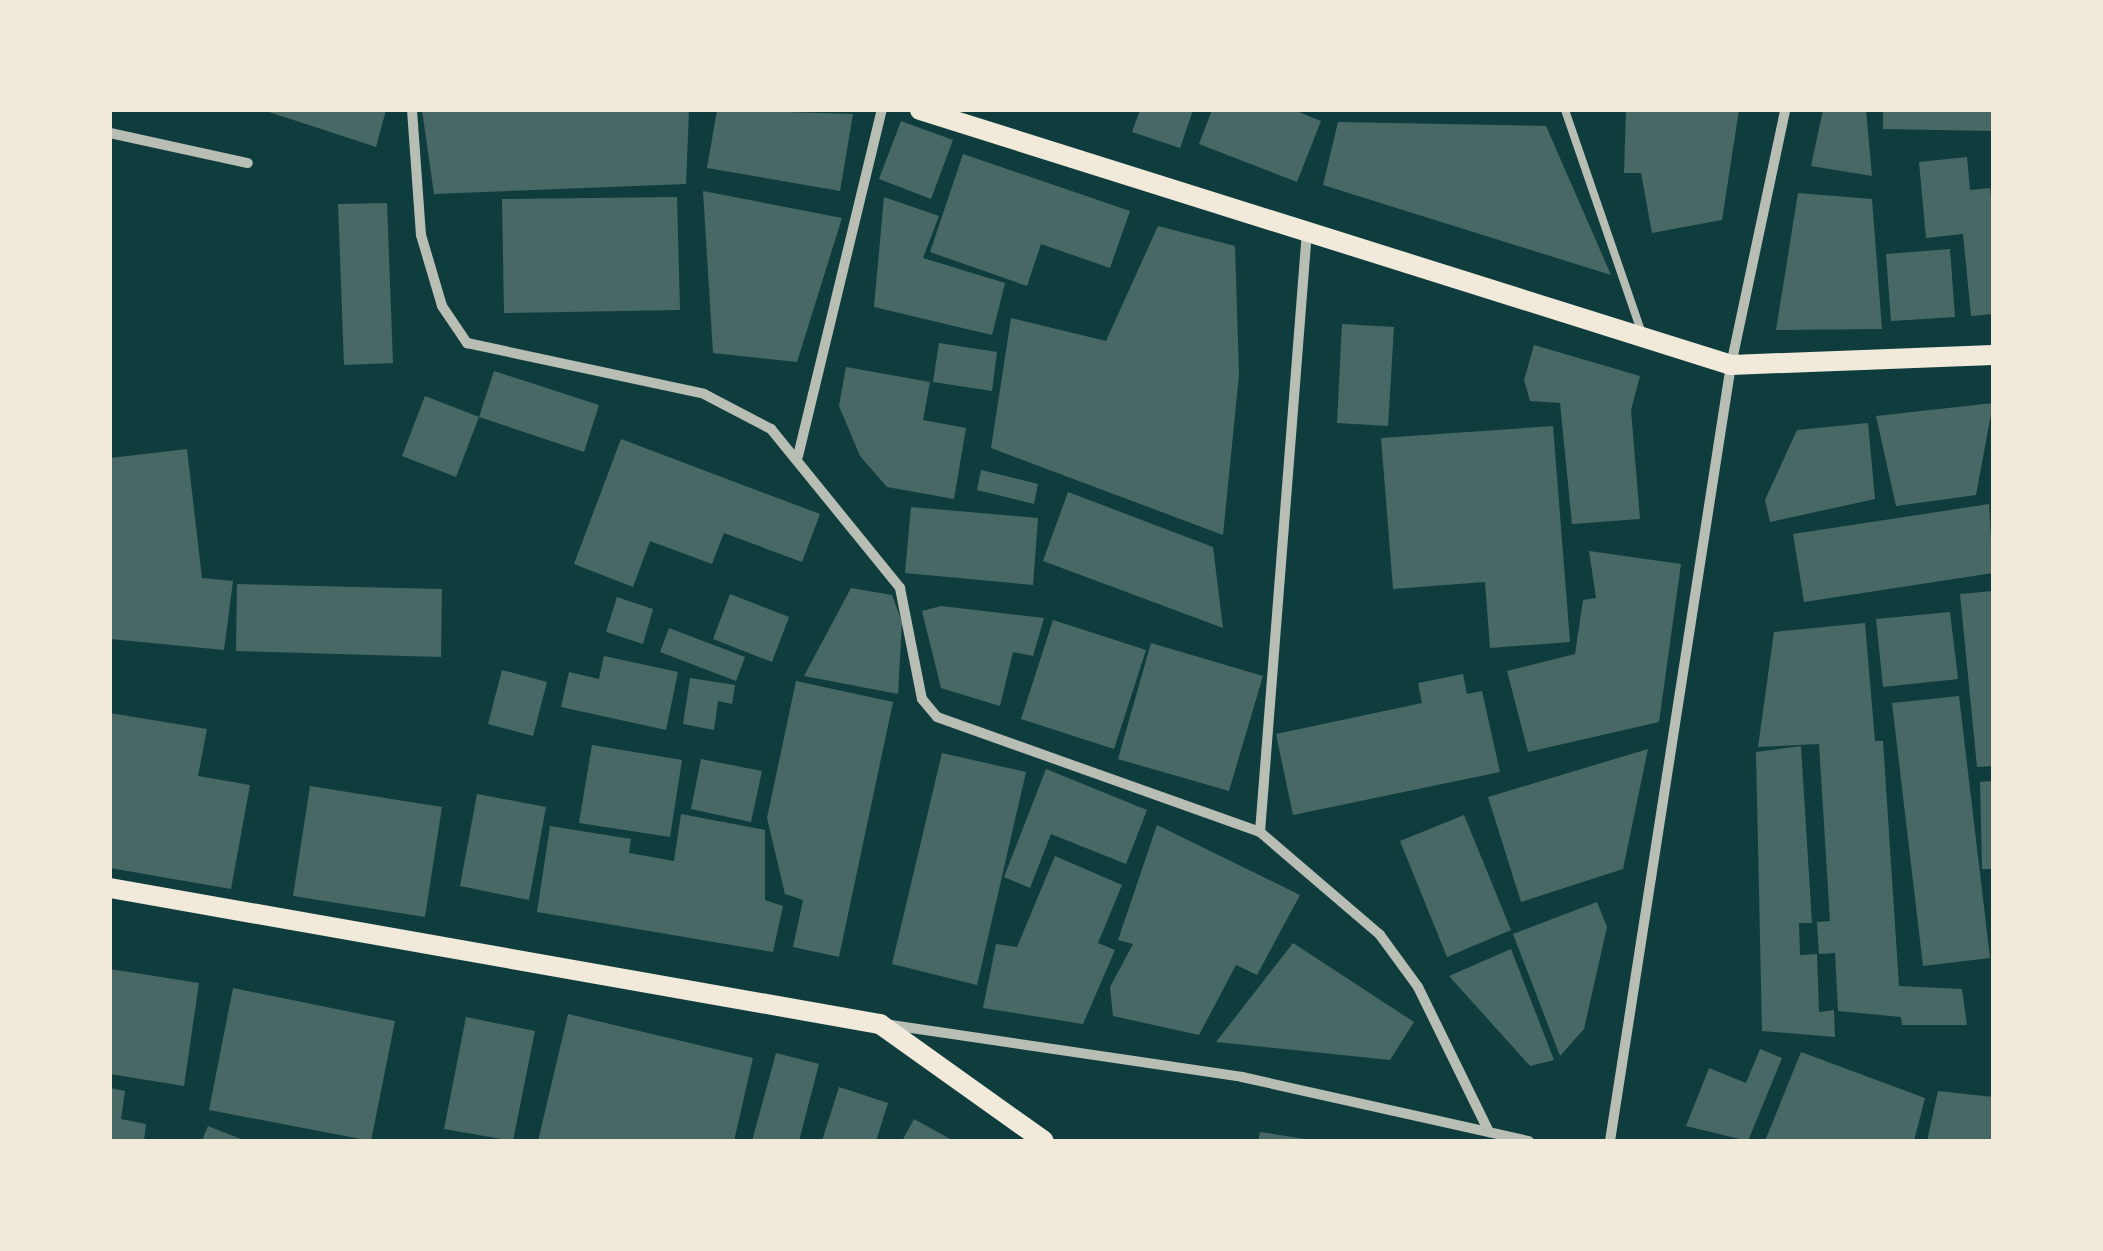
<!DOCTYPE html>
<style>
body{margin:0}
#map{position:relative;width:2103px;height:1251px;overflow:hidden;background:#0f3d3e;font-family:"Source Sans 3",sans-serif}
div>[style]{position:absolute}
.building>*{inset:0;background:#486865}
.service>*{height:8px;margin:-4px;padding:0 4px;transform-origin:4px;border-radius:4px;background:#b8beb3}
.minor>*{height:10px;margin:-5px;padding:0 5px;transform-origin:5px;border-radius:5px;background:#b8beb3}
.secondary>*{height:20px;margin:-10px;padding:0 10px;transform-origin:10px;border-radius:10px;background:#f1e9da}
span{translate:-50% -50%;white-space:nowrap;text-align:center;line-height:1.15;-webkit-text-stroke:8px #f1e9da;paint-order:stroke}
.frame{position:absolute;inset:0;border:112px solid #f1e9da;pointer-events:none}
</style>
<div id="map">
<div class="building">
<div style="clip-path:polygon(263px 110px,386px 110px,376px 147px)"></div>
<div style="clip-path:polygon(422px 110px,689px 110px,686px 184px,434px 194px)"></div>
<div style="clip-path:polygon(717px 110px,853px 114px,840px 191px,707px 168px)"></div>
<div style="clip-path:polygon(1140px 110px,1193px 110px,1180px 148px,1132px 132px)"></div>
<div style="clip-path:polygon(1212px 110px,1294px 110px,1321px 121px,1297px 182px,1199px 144px)"></div>
<div style="clip-path:polygon(1626px 110px,1739px 110px,1722px 220px,1652px 233px,1641px 173px,1624px 173px)"></div>
<div style="clip-path:polygon(1823px 110px,1866px 110px,1872px 176px,1811px 166px)"></div>
<div style="clip-path:polygon(1883px 110px,1993px 110px,1993px 131px,1883px 129px)"></div>
<div style="clip-path:polygon(901px 121px,953px 140px,931px 199px,879px 179px)"></div>
<div style="clip-path:polygon(1338px 122px,1546px 126px,1611px 275px,1323px 185px)"></div>
<div style="clip-path:polygon(963px 154px,1130px 211px,1110px 268px,1041px 244px,1027px 286px,930px 252px)"></div>
<div style="clip-path:polygon(1967px 157px,1970px 190px,1990px 188px,1993px 214px,1993px 314px,1971px 316px,1963px 234px,1926px 238px,1919px 162px)"></div>
<div style="clip-path:polygon(703px 191px,842px 218px,797px 362px,713px 353px)"></div>
<div style="clip-path:polygon(1798px 193px,1872px 199px,1882px 329px,1776px 330px)"></div>
<div style="clip-path:polygon(677px 197px,680px 310px,504px 313px,502px 199px)"></div>
<div style="clip-path:polygon(884px 197px,939px 216px,923px 258px,1005px 283px,992px 335px,874px 307px)"></div>
<div style="clip-path:polygon(387px 203px,393px 363px,344px 365px,338px 204px)"></div>
<div style="clip-path:polygon(1158px 226px,1235px 246px,1239px 375px,1223px 535px,991px 448px,1011px 318px,1106px 341px)"></div>
<div style="clip-path:polygon(1950px 249px,1955px 317px,1891px 321px,1886px 254px)"></div>
<div style="clip-path:polygon(1342px 324px,1394px 327px,1388px 426px,1337px 423px)"></div>
<div style="clip-path:polygon(939px 343px,997px 352px,992px 391px,933px 382px)"></div>
<div style="clip-path:polygon(1534px 345px,1640px 376px,1631px 410px,1640px 519px,1572px 524px,1560px 403px,1530px 401px,1524px 380px)"></div>
<div style="clip-path:polygon(846px 367px,930px 382px,923px 420px,966px 428px,954px 499px,887px 487px,860px 456px,839px 406px)"></div>
<div style="clip-path:polygon(494px 371px,599px 405px,584px 452px,479px 417px)"></div>
<div style="clip-path:polygon(425px 396px,479px 417px,456px 477px,402px 456px)"></div>
<div style="clip-path:polygon(1993px 403px,1976px 495px,1896px 506px,1876px 416px)"></div>
<div style="clip-path:polygon(1868px 423px,1875px 499px,1770px 522px,1765px 500px,1797px 430px)"></div>
<div style="clip-path:polygon(1553px 426px,1570px 642px,1490px 648px,1485px 582px,1393px 589px,1381px 438px)"></div>
<div style="clip-path:polygon(621px 439px,820px 514px,802px 562px,724px 533px,712px 564px,650px 541px,633px 587px,574px 564px)"></div>
<div style="clip-path:polygon(187px 449px,202px 578px,233px 581px,224px 650px,110px 639px,110px 458px)"></div>
<div style="clip-path:polygon(981px 470px,1038px 484px,1034px 504px,977px 490px)"></div>
<div style="clip-path:polygon(1068px 492px,1213px 547px,1223px 628px,1043px 561px)"></div>
<div style="clip-path:polygon(1989px 504px,1993px 573px,1804px 602px,1793px 534px)"></div>
<div style="clip-path:polygon(911px 507px,1038px 518px,1033px 585px,905px 573px)"></div>
<div style="clip-path:polygon(1589px 551px,1681px 564px,1659px 722px,1528px 752px,1507px 671px,1575px 654px,1583px 600px,1596px 598px)"></div>
<div style="clip-path:polygon(237px 584px,442px 589px,441px 657px,236px 651px)"></div>
<div style="clip-path:polygon(851px 588px,892px 595px,902px 622px,898px 694px,804px 676px)"></div>
<div style="clip-path:polygon(1993px 591px,1993px 766px,1977px 767px,1960px 594px)"></div>
<div style="clip-path:polygon(730px 594px,789px 617px,772px 662px,713px 639px)"></div>
<div style="clip-path:polygon(617px 597px,653px 609px,643px 644px,606px 632px)"></div>
<div style="clip-path:polygon(941px 606px,1044px 618px,1033px 656px,1013px 652px,1000px 706px,941px 688px,922px 611px)"></div>
<div style="clip-path:polygon(1950px 612px,1958px 679px,1883px 687px,1876px 619px)"></div>
<div style="clip-path:polygon(1053px 620px,1146px 650px,1114px 749px,1021px 719px)"></div>
<div style="clip-path:polygon(1865px 623px,1875px 741px,1883px 741px,1899px 986px,1962px 989px,1967px 1025px,1902px 1025px,1901px 1017px,1838px 1011px,1835px 953px,1819px 954px,1817px 922px,1830px 921px,1819px 744px,1758px 747px,1774px 632px)"></div>
<div style="clip-path:polygon(669px 628px,745px 657px,736px 681px,660px 652px)"></div>
<div style="clip-path:polygon(1151px 643px,1263px 676px,1229px 791px,1118px 759px)"></div>
<div style="clip-path:polygon(604px 656px,678px 672px,666px 730px,561px 707px,569px 672px,599px 679px)"></div>
<div style="clip-path:polygon(502px 670px,547px 682px,533px 736px,488px 724px)"></div>
<div style="clip-path:polygon(1463px 674px,1467px 694px,1482px 691px,1500px 772px,1293px 815px,1276px 734px,1422px 703px,1418px 683px)"></div>
<div style="clip-path:polygon(690px 678px,735px 685px,732px 704px,718px 701px,714px 730px,683px 724px)"></div>
<div style="clip-path:polygon(796px 681px,893px 702px,839px 957px,793px 947px,803px 900px,785px 894px,767px 818px)"></div>
<div style="clip-path:polygon(1959px 696px,1990px 958px,1923px 966px,1892px 703px)"></div>
<div style="clip-path:polygon(110px 713px,207px 729px,198px 776px,250px 785px,231px 889px,110px 868px)"></div>
<div style="clip-path:polygon(592px 745px,682px 760px,670px 837px,579px 823px)"></div>
<div style="clip-path:polygon(1801px 746px,1812px 923px,1799px 923px,1800px 955px,1817px 954px,1819px 1012px,1834px 1010px,1835px 1037px,1762px 1031px,1756px 752px)"></div>
<div style="clip-path:polygon(1648px 749px,1623px 869px,1521px 902px,1488px 797px)"></div>
<div style="clip-path:polygon(942px 753px,1026px 772px,977px 985px,892px 964px)"></div>
<div style="clip-path:polygon(701px 759px,762px 771px,751px 822px,691px 809px)"></div>
<div style="clip-path:polygon(1046px 769px,1147px 810px,1126px 864px,1051px 834px,1030px 888px,1004px 877px)"></div>
<div style="clip-path:polygon(1993px 781px,1993px 869px,1982px 869px,1980px 782px)"></div>
<div style="clip-path:polygon(310px 786px,442px 807px,425px 917px,293px 896px)"></div>
<div style="clip-path:polygon(477px 794px,546px 807px,529px 900px,460px 886px)"></div>
<div style="clip-path:polygon(681px 814px,765px 830px,765px 900px,783px 906px,773px 952px,537px 912px,550px 826px,631px 839px,629px 853px,674px 861px)"></div>
<div style="clip-path:polygon(1464px 815px,1511px 930px,1447px 957px,1400px 841px)"></div>
<div style="clip-path:polygon(1157px 825px,1300px 895px,1257px 975px,1236px 965px,1199px 1035px,1113px 1016px,1110px 987px,1133px 944px,1118px 940px)"></div>
<div style="clip-path:polygon(1055px 856px,1122px 885px,1098px 943px,1115px 950px,1083px 1024px,983px 1008px,996px 944px,1017px 947px)"></div>
<div style="clip-path:polygon(1597px 902px,1607px 927px,1584px 1029px,1560px 1056px,1513px 934px)"></div>
<div style="clip-path:polygon(1293px 943px,1414px 1022px,1390px 1060px,1216px 1042px)"></div>
<div style="clip-path:polygon(1511px 949px,1554px 1060px,1530px 1066px,1449px 976px)"></div>
<div style="clip-path:polygon(110px 969px,199px 983px,184px 1086px,110px 1074px)"></div>
<div style="clip-path:polygon(233px 988px,395px 1021px,371px 1141px,209px 1110px)"></div>
<div style="clip-path:polygon(568px 1014px,753px 1058px,734px 1141px,538px 1141px)"></div>
<div style="clip-path:polygon(466px 1017px,535px 1031px,513px 1141px,444px 1129px)"></div>
<div style="clip-path:polygon(1760px 1049px,1782px 1058px,1748px 1141px,1686px 1126px,1709px 1068px,1746px 1083px)"></div>
<div style="clip-path:polygon(1801px 1052px,1925px 1098px,1914px 1141px,1765px 1141px)"></div>
<div style="clip-path:polygon(776px 1053px,819px 1064px,799px 1141px,752px 1141px)"></div>
<div style="clip-path:polygon(839px 1087px,888px 1103px,876px 1141px,822px 1141px)"></div>
<div style="clip-path:polygon(110px 1088px,125px 1091px,121px 1119px,146px 1124px,144px 1141px,110px 1141px)"></div>
<div style="clip-path:polygon(1938px 1091px,1993px 1097px,1993px 1141px,1927px 1141px)"></div>
<div style="clip-path:polygon(914px 1119px,954px 1141px,902px 1141px)"></div>
<div style="clip-path:polygon(208px 1126px,246px 1141px,202px 1141px)"></div>
<div style="clip-path:polygon(1260px 1132px,1305px 1139px,1305px 1141px,1258px 1141px)"></div>
</div>
<div class="service">
<div style="left:1565px;top:110px;width:236px;rotate:71deg"></div>
</div>
<div class="minor">
<div style="left:412px;top:110px;width:125px;rotate:85.9deg"></div>
<div style="left:421px;top:235px;width:74px;rotate:73.5deg"></div>
<div style="left:442px;top:306px;width:45px;rotate:56deg"></div>
<div style="left:467px;top:343px;width:242px;rotate:12.1deg"></div>
<div style="left:704px;top:394px;width:76px;rotate:27.6deg"></div>
<div style="left:771px;top:429px;width:205px;rotate:50.9deg"></div>
<div style="left:900px;top:588px;width:113px;rotate:78.8deg"></div>
<div style="left:922px;top:699px;width:23px;rotate:50deg"></div>
<div style="left:937px;top:717px;width:343px;rotate:19.6deg"></div>
<div style="left:1260px;top:832px;width:158px;rotate:40.6deg"></div>
<div style="left:1380px;top:935px;width:64px;rotate:53.8deg"></div>
<div style="left:1418px;top:987px;width:159px;rotate:63.9deg"></div>
<div style="left:110px;top:133px;width:141px;rotate:12.3deg"></div>
<div style="left:798px;top:456px;width:356px;rotate:-76.4deg"></div>
<div style="left:1260px;top:832px;width:603px;rotate:-85.53deg"></div>
<div style="left:891px;top:1025px;width:355px;rotate:8.4deg"></div>
<div style="left:1242px;top:1077px;width:294px;rotate:12.6deg"></div>
<div style="left:1610px;top:1141px;width:785px;rotate:-81.14deg"></div>
<div style="left:1731px;top:365px;width:261px;rotate:-78deg"></div>
</div>
<div class="secondary">
<div style="left:920px;top:110px;width:850px;rotate:17.45deg"></div>
<div style="left:1731px;top:365px;width:262px;rotate:-2.2deg"></div>
<div style="left:110px;top:888px;width:782px;rotate:10.02deg"></div>
<div style="left:880px;top:1024px;width:201px;rotate:35.5deg"></div>
</div>
<div class="frame"></div>
</div>
